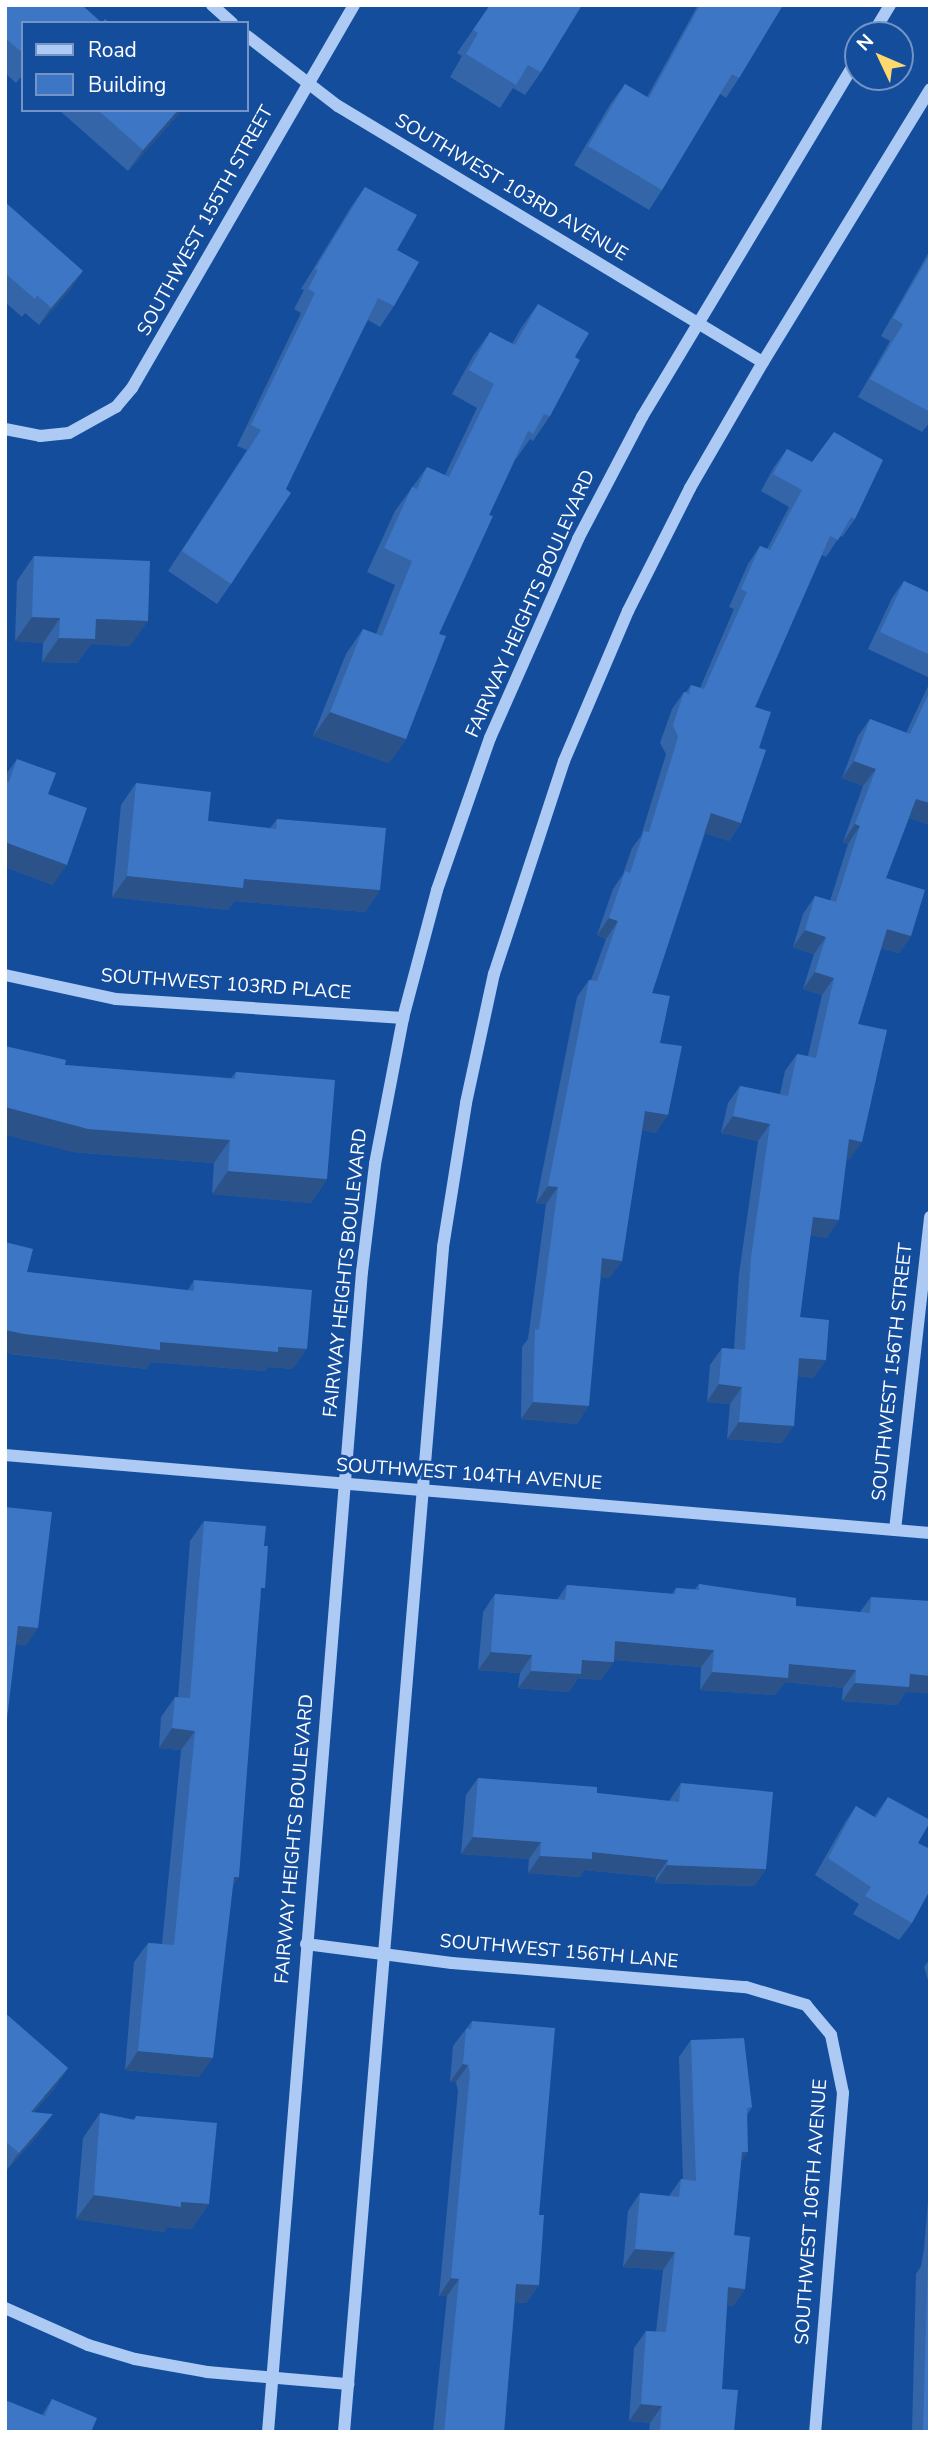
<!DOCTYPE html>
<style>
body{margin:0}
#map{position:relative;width:935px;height:2437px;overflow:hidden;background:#154d9d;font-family:"Nunito Sans",sans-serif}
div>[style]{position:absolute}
.minor>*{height:12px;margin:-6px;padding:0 6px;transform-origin:6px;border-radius:6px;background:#accaf3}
.wall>*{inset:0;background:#3465a9}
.shaded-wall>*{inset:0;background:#2b5389}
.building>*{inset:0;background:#3d76c4}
span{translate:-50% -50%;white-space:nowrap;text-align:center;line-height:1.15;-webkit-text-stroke:6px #154d9d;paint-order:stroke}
.street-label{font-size:19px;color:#fff}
.frame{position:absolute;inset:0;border:7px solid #fff;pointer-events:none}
.legend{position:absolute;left:21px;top:21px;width:228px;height:91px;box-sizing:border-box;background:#154d9d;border:2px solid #7394c4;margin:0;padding:9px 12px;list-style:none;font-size:21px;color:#fff}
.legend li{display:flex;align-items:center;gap:14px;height:35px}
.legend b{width:35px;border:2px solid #7394c4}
.north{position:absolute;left:844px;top:21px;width:70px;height:70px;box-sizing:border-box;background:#154d9d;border:2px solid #7394c4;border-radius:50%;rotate:314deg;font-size:19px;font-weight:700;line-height:28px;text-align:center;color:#fff}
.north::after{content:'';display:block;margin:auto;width:24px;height:32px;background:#ffd96e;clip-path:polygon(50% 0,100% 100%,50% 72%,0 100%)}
</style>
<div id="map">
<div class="minor">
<div style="left:212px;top:5px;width:27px;rotate:42deg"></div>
<div style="left:872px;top:35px;width:35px;rotate:-59deg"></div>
<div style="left:247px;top:36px;width:115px;rotate:37.6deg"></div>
<div style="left:338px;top:106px;width:496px;rotate:31.1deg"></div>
<div style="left:5px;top:429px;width:36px;rotate:11deg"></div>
<div style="left:40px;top:436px;width:29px;rotate:-6deg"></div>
<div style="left:69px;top:433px;width:54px;rotate:-29deg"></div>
<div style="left:116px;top:407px;width:25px;rotate:-50deg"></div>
<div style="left:132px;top:388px;width:443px;rotate:-59.9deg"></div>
<div style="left:5px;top:975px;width:114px;rotate:12.2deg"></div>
<div style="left:116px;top:999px;width:288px;rotate:3.8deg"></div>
<div style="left:5px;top:1455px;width:928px;rotate:4.82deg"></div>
<div style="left:895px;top:1530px;width:315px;rotate:-83.6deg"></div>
<div style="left:306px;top:1944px;width:147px;rotate:7.4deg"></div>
<div style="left:452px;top:1963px;width:295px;rotate:4.7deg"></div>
<div style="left:746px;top:1987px;width:63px;rotate:16.7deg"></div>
<div style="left:806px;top:2005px;width:39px;rotate:50deg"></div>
<div style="left:831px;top:2035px;width:59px;rotate:78.3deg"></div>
<div style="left:843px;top:2093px;width:340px;rotate:94.7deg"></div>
<div style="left:5px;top:2308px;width:91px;rotate:24deg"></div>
<div style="left:88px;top:2345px;width:49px;rotate:16.6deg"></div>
<div style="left:135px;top:2359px;width:73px;rotate:10.2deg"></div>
<div style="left:207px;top:2372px;width:142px;rotate:4.9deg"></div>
<div style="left:268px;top:2432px;width:1164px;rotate:-85.37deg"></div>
<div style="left:362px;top:1272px;width:109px;rotate:-83.1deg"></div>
<div style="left:375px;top:1164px;width:149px;rotate:-79.1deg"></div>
<div style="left:403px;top:1018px;width:132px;rotate:-75.1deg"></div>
<div style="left:437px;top:890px;width:161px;rotate:-70.8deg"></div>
<div style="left:490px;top:738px;width:218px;rotate:-66.1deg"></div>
<div style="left:578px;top:539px;width:138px;rotate:-62.3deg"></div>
<div style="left:642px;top:417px;width:419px;rotate:-59deg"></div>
<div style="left:344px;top:2432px;width:1189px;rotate:-85.22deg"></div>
<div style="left:443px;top:1247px;width:146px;rotate:-80.9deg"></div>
<div style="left:466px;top:1103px;width:132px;rotate:-77.8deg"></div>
<div style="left:494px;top:974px;width:224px;rotate:-71.8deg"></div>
<div style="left:564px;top:761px;width:163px;rotate:-66.9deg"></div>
<div style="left:628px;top:611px;width:138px;rotate:-63.2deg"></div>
<div style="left:690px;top:488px;width:146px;rotate:-59.9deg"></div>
<div style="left:763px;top:362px;width:320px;rotate:-58.5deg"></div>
</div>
<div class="wall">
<div style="clip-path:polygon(5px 5px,102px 23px,109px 23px,23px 23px,23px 78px,21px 77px,16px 83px,5px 73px)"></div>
<div style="clip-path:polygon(490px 5px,541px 72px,525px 95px,513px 88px,500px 108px,450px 77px,462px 56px,457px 53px)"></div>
<div style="clip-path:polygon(698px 5px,783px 5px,739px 78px,726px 98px,720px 94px,662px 190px,649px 210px,574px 165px,611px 103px,625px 84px,647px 97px)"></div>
<div style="clip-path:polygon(59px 110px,181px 110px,176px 117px,128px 171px)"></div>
<div style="clip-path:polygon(365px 187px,397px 250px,394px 306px,380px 327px,368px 320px,231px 584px,217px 604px,168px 571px,247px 450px,237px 446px,301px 313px,294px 309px,304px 290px,301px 289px,351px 207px)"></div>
<div style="clip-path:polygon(5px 202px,71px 289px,39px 325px,25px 313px,22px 317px,5px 302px)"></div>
<div style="clip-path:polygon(930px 250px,930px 422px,922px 432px,858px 397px,890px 341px,881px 336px)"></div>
<div style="clip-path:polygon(538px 304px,575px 357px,550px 416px,533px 441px,530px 439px,516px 459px,516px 458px,489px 515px,439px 634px,406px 739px,389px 763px,313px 736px,346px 654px,363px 629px,376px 634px,395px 585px,367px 572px,395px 511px,427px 467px,445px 475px,477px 408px,452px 394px,473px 356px,490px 332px,512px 344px,521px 328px)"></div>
<div style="clip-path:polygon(787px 449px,855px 519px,842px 537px,840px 536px,826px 557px,822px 555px,755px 707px,759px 748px,741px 823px,729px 841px,705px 833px,652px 993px,660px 1043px,656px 1133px,642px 1130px,622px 1261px,609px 1278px,601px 1277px,577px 1424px,521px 1419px,522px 1347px,528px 1339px,546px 1204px,536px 1203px,577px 997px,589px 980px,591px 980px,606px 939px,597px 935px,613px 889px,623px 874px,632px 848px,641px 836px,666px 754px,660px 743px,672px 709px,684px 692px,686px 692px,691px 685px,700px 688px,734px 609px,729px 607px,748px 564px,760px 546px,767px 549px,789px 507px,761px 491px,774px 467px)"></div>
<div style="clip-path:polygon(34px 556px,130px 646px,91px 644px,77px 663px,42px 662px,43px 643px,15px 641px,17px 581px)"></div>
<div style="clip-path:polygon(904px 581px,930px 593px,930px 678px,868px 649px,892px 598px)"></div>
<div style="clip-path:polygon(930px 682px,930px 825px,909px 818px,886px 878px,911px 936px,899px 953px,881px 948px,858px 1024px,850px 1159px,847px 1158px,827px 1238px,810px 1235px,800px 1317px,826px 1360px,813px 1378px,798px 1376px,782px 1443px,727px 1439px,730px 1404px,707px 1402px,710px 1365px,722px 1348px,734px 1349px,739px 1274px,758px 1141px,721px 1133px,728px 1103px,740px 1086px,780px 1094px,785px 1071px,797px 1054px,808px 1056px,822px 995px,803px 989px,814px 954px,793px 947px,803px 914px,815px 896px,830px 901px,848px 844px,843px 842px,863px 786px,842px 778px,858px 736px,870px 719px,906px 733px)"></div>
<div style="clip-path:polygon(17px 759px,48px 794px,53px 885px,5px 867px,5px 776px)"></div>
<div style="clip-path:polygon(136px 783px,208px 821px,270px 828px,277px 819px,380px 890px,365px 912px,234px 901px,228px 910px,112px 897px,121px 805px)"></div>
<div style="clip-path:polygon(65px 1065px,231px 1078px,236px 1072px,327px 1179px,311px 1203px,212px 1194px,214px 1163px,72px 1152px)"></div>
<div style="clip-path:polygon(27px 1272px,188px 1290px,194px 1280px,293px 1369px,268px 1367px,264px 1371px,151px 1362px,146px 1369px,10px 1354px)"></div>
<div style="clip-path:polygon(204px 1521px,261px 1594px,232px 1886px,199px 2077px,125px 2070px,134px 1962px,148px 1943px,162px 1944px,181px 1750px,159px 1748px,161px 1717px,175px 1697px,178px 1698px,190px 1541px)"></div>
<div style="clip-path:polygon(699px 1584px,796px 1606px,860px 1612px,871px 1597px,906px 1692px,897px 1705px,842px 1701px,843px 1688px,785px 1682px,775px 1695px,700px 1690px,701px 1667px,614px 1660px,601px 1680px,578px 1678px,569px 1692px,518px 1688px,520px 1673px,478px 1670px,483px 1612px,495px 1594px,557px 1600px,567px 1585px,672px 1594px,676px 1588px,695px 1589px)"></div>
<div style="clip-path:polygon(478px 1778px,597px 1793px,669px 1801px,681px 1783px,766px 1869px,754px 1886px,655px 1883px,656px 1877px,584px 1870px,580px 1877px,528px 1873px,529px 1859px,461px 1854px,466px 1795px)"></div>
<div style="clip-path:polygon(888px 1797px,918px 1843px,912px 1923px,899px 1940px,853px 1914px,859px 1904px,815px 1875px,844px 1824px,856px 1806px,874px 1817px)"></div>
<div style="clip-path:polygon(930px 1959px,930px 1987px,924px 1967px)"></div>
<div style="clip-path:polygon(5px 2013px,68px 2068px,54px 2089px,34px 2112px,39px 2134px,5px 2172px)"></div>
<div style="clip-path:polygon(472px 2021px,539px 2215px,539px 2285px,526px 2303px,515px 2302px,504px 2432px,433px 2432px,447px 2296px,439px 2296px,458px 2091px,456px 2082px,450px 2082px,453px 2046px)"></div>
<div style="clip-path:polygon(691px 2040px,752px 2107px,747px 2115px,741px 2162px,734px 2235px,745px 2289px,733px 2306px,727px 2306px,722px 2389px,734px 2432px,649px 2432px,650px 2423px,629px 2421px,634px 2348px,646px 2331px,656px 2332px,663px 2270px,623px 2267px,628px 2211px,640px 2193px,669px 2196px,681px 2179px,683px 2179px,679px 2057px)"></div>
<div style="clip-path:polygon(100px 2113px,133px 2120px,136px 2116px,192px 2229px,167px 2227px,164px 2232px,76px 2219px,83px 2138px)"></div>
<div style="clip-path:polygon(930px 2177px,930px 2432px,912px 2432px,916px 2274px,921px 2266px,924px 2249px)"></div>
<div style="clip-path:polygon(52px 2399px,91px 2432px,42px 2415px)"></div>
</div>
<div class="shaded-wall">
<div style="clip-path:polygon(178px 110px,181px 110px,176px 117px,128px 171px,143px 150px)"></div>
<div style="clip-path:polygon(83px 271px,71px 289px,39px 325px,51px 308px)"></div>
<div style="clip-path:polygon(32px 617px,60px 618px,43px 643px,15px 641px)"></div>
<div style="clip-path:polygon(96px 619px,148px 621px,130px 646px,91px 644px,77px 663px,42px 662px,59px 638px)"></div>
<div style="clip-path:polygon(330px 712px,406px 739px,389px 763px,313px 736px)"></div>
<div style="clip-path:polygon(854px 761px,876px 769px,863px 786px,842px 778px)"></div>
<div style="clip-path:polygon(916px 799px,930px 803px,930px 825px,904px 816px)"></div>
<div style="clip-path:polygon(711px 813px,741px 823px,729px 841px,699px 831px)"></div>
<div style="clip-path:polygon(855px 824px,860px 826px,848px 844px,843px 842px)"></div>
<div style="clip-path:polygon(5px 842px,67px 865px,53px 885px,5px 867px)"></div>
<div style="clip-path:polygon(127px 876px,244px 879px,380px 890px,365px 912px,234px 901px,228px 910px,112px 897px)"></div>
<div style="clip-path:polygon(609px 918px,618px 921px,606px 939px,597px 935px)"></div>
<div style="clip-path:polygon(887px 929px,911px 936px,899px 953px,875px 946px)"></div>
<div style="clip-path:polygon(805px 930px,826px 937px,814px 954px,793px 947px)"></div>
<div style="clip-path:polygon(815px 972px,834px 978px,822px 995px,803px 989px)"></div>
<div style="clip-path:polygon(5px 1107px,230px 1140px,214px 1163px,72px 1152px,5px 1135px)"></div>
<div style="clip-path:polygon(645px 1111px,668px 1115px,656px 1133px,632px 1128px)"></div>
<div style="clip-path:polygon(733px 1116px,770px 1124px,758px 1141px,721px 1133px)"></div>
<div style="clip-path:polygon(849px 1139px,862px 1142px,850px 1159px,837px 1156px)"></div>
<div style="clip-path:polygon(228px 1171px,327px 1179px,311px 1203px,212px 1194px)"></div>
<div style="clip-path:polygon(548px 1186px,558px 1187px,546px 1204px,536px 1203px)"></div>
<div style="clip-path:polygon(813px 1217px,839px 1220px,827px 1238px,801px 1234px)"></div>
<div style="clip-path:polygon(602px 1258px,622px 1261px,609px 1278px,590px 1276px)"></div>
<div style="clip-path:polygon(5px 1330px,160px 1342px,278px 1347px,307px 1349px,293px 1369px,268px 1367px,264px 1371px,151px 1362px,146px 1369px,5px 1353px)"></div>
<div style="clip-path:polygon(799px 1358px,826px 1360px,813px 1378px,787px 1375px)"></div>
<div style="clip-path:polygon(719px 1384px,742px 1387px,730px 1404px,707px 1402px)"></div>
<div style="clip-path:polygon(533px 1402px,589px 1406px,577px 1424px,521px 1419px)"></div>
<div style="clip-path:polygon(739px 1422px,794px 1426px,782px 1443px,727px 1439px)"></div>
<div style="clip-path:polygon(18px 1626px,38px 1628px,26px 1646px,6px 1643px)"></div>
<div style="clip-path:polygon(615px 1641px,714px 1650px,701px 1667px,603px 1659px)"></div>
<div style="clip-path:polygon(491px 1652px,532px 1655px,520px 1673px,478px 1670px)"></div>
<div style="clip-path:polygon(582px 1660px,614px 1662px,601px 1680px,578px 1678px,569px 1692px,518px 1688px,531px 1671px)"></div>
<div style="clip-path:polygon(789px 1664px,856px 1670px,843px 1688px,785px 1682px,775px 1695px,700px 1690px,712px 1672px)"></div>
<div style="clip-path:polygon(910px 1674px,930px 1676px,930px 1694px,906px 1692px,897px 1705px,842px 1701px,855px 1683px)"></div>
<div style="clip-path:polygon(172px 1728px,195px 1731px,181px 1750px,159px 1748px)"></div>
<div style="clip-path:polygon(473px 1837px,541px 1842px,529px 1859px,461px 1854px)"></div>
<div style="clip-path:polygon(592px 1852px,668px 1860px,656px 1877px,584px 1870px,580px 1877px,528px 1873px,540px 1856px)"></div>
<div style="clip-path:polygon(667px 1865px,766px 1869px,754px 1886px,655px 1883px)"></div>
<div style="clip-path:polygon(234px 1877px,239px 1877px,225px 1897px)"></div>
<div style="clip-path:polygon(138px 2051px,213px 2058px,199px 2077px,125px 2070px)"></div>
<div style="clip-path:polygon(463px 2064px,468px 2065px,456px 2082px,450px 2082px)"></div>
<div style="clip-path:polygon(68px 2068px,54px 2089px,16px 2132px,31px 2112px)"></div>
<div style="clip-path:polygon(53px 2114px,39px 2134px,5px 2172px,19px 2153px)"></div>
<div style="clip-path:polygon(742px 2152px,748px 2152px,736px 2170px)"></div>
<div style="clip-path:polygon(94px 2195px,209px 2204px,192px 2229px,167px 2227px,164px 2232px,76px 2219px)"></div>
<div style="clip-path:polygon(635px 2249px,675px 2252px,663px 2270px,623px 2267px)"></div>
<div style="clip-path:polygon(451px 2278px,459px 2279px,447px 2296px,439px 2296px)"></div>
<div style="clip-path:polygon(516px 2284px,539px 2285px,526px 2303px,504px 2301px)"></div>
<div style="clip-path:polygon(728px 2287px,745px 2289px,733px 2306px,715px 2305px)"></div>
<div style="clip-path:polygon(641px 2404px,662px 2406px,650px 2423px,629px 2421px)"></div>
</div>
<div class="building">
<div style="clip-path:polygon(5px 5px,82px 5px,102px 23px,105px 19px,109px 23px,23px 23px,23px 53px,5px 38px)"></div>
<div style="clip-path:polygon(490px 5px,582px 5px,541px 72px,528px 65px,516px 85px,466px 54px,478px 33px,473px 30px)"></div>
<div style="clip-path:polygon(700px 5px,783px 5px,739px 78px,732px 74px,662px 190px,588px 146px,625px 84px,649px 98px)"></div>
<div style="clip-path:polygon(98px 110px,178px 110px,143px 150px)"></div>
<div style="clip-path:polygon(365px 187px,417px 215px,397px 250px,419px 262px,394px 306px,378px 298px,286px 489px,291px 493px,231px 584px,182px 551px,261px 430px,251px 425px,315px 293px,308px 289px,318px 270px,315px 269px)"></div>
<div style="clip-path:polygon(5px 202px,83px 271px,51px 308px,37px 295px,35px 299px,5px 273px)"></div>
<div style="clip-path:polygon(930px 254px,930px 412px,870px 379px,903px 324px,893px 318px)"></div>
<div style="clip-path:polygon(538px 304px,589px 333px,575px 357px,580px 360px,550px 416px,544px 414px,533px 434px,528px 431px,489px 515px,493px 516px,439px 634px,446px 636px,406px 739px,330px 712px,363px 629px,382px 636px,412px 561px,384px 548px,412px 487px,417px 489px,427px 467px,449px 477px,494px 384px,469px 370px,490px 332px,515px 345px)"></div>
<div style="clip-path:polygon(834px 432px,883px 460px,855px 519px,851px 517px,838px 540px,830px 536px,755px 707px,771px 712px,759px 748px,766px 750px,741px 823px,711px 813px,652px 993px,670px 996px,660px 1043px,682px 1046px,668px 1115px,645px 1111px,622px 1261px,602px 1258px,589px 1406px,533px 1402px,535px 1329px,539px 1330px,558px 1187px,548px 1186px,589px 980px,597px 981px,618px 921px,609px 918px,625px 871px,630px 873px,644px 831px,649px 832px,678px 737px,673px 725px,684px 692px,689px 694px,691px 685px,704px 689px,747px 592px,741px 589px,760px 546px,770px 550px,802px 490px,773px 474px,787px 449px,812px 462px)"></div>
<div style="clip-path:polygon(34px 556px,150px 561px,148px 621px,96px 619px,95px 639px,59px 638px,60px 618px,32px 617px)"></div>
<div style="clip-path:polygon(904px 581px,930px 593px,930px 655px,880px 632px)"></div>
<div style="clip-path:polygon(930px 691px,930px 803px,916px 799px,886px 878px,925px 890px,911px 936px,887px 929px,858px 1024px,887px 1030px,862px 1142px,849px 1139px,839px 1220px,813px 1217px,800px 1317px,829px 1320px,826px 1360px,799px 1358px,794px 1426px,739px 1422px,742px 1387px,719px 1384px,722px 1348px,745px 1350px,751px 1257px,770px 1124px,733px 1116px,740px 1086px,788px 1096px,797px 1054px,816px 1058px,834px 978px,815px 972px,826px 937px,805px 930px,815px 896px,836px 902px,860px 826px,855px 824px,876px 769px,854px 761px,870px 719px,910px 734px)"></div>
<div style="clip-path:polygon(17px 759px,56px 773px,48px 794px,87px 808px,67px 865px,5px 842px,5px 780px,9px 782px)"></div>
<div style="clip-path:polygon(136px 783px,211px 792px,208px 821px,276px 829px,277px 819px,386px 828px,380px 890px,244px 879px,243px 888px,127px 876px)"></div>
<div style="clip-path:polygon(5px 1046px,66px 1060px,65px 1065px,235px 1079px,236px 1072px,335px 1080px,327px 1179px,228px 1171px,230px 1140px,88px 1129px,5px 1107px)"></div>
<div style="clip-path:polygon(5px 1242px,33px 1249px,27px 1272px,194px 1291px,194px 1280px,312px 1290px,307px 1349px,278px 1347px,278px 1352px,160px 1342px,160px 1350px,24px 1334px,5px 1330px)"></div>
<div style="clip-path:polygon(5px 1507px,52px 1512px,38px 1628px,18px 1626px,5px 1736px)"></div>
<div style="clip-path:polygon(204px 1521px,266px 1526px,264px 1546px,268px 1546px,265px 1588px,261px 1588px,239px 1877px,234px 1877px,213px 2058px,138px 2051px,148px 1943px,174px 1945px,195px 1731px,172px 1728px,175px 1697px,190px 1698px)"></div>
<div style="clip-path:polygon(699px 1584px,796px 1598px,796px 1606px,870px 1613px,871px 1597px,930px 1601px,930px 1676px,910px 1674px,909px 1687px,855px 1683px,856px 1670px,789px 1664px,788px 1678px,712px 1672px,714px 1650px,615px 1641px,614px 1662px,582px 1660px,581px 1674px,531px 1671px,532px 1655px,491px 1652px,495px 1594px,565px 1600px,567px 1585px,675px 1594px,676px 1588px,699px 1590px)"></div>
<div style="clip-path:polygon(478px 1778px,597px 1787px,597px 1793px,679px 1802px,681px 1783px,773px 1792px,766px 1869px,667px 1865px,668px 1860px,592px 1852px,592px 1859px,540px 1856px,541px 1842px,473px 1837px)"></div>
<div style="clip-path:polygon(888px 1797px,930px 1820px,930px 1822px,918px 1843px,930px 1849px,930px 1890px,912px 1923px,865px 1896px,871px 1887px,828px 1858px,856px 1806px,876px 1818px)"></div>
<div style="clip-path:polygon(5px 2013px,68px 2068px,31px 2112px,53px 2114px,19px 2153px,5px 2141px)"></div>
<div style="clip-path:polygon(472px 2021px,555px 2028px,539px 2215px,544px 2215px,539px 2285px,516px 2284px,504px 2432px,444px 2432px,459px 2279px,451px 2278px,470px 2073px,468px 2065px,463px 2064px,466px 2029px,471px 2029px)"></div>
<div style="clip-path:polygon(744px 2038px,752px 2107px,747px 2108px,748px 2152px,742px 2152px,734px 2235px,750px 2237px,745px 2289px,728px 2287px,722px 2389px,738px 2390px,734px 2432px,660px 2432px,662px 2406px,641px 2404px,646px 2331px,666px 2332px,675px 2252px,635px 2249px,640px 2193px,679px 2197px,681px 2179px,696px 2181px,691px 2040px)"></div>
<div style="clip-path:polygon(100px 2113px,135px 2120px,136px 2116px,217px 2123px,209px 2204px,181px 2202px,181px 2207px,94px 2195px)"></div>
<div style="clip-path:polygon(928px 2257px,930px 2257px,930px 2432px,923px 2432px)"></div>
<div style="clip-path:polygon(52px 2399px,97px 2418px,91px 2432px,5px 2432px,5px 2400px,45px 2416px)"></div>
</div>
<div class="street-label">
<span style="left:511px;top:188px;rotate:31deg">SOUTHWEST 103RD AVENUE</span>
<span style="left:206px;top:221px;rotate:-61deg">SOUTHWEST 155TH STREET</span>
<span style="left:531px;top:604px;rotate:-66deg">FAIRWAY HEIGHTS BOULEVARD</span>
<span style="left:226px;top:985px;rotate:4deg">SOUTHWEST 103RD PLACE</span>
<span style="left:346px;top:1273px;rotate:-84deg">FAIRWAY HEIGHTS BOULEVARD</span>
<span style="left:893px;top:1372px;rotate:-84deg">SOUTHWEST 156TH STREET</span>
<span style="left:469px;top:1475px;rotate:4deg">SOUTHWEST 104TH AVENUE</span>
<span style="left:295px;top:1839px;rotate:-85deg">FAIRWAY HEIGHTS BOULEVARD</span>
<span style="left:559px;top:1952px;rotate:5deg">SOUTHWEST 156TH LANE</span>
<span style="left:812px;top:2212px;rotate:-86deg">SOUTHWEST 106TH AVENUE</span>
</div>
<div class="frame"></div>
<ul class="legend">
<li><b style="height:9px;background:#accaf3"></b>Road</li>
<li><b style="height:19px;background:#3d76c4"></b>Building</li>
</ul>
<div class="north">N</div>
</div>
